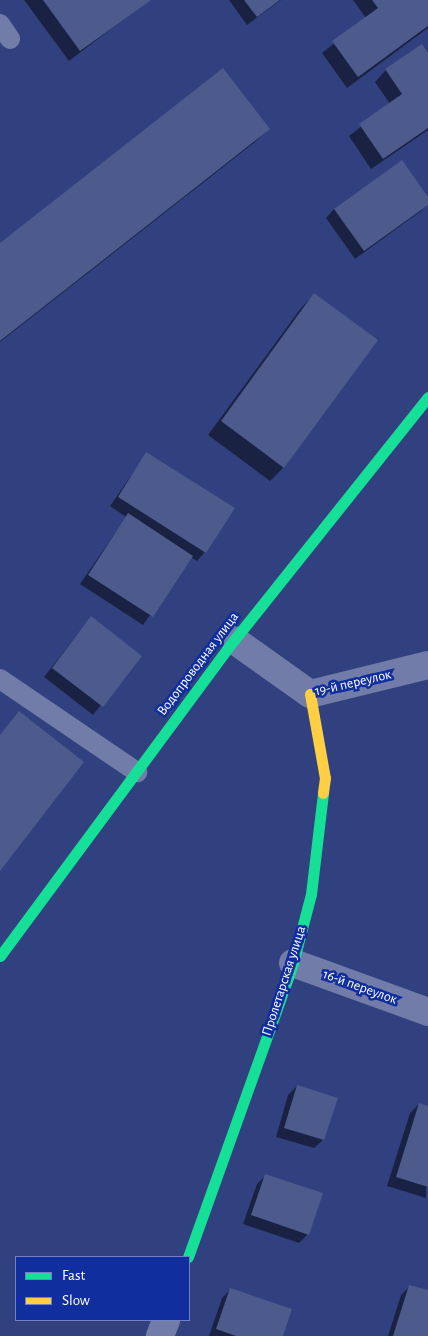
<!DOCTYPE html>
<meta charset="utf-8">
<style>
body{margin:0}
#map{position:relative;width:428px;height:1336px;overflow:hidden;background:#31417f;font-family:"Alegreya Sans",sans-serif}
div>[style]{position:absolute}
.shadow>*{inset:0;background:#0007}
.building>*{inset:0;background:#4c5a8c}
.lane>*{height:20px;margin:-10px;padding:0 10px;transform-origin:10px;border-radius:10px;background:#717ca8}
.street>*{height:28px;margin:-14px;padding:0 14px;transform-origin:14px;border-radius:14px;background:#717ca8}
.fast>*{height:11px;margin:-5.5px;padding:0 5.5px;transform-origin:5.5px;border-radius:5.5px;background:#16e098}
.slow>*{height:11px;margin:-5.5px;padding:0 5.5px;transform-origin:5.5px;border-radius:5.5px;background:#ffcf43}
span{translate:-50% -50%;white-space:nowrap;text-align:center;line-height:1.15;-webkit-text-stroke:5px #112e9f;paint-order:stroke}
.street-label{font-size:14px;color:#fff}
.legend{position:absolute;left:15px;top:1256px;width:175px;height:65px;box-sizing:border-box;background:#112e9f;border:1px solid #7082c5;margin:0;padding:6px 9px;list-style:none;font-size:15px;color:#fff}
.legend li{display:flex;align-items:center;gap:10px;height:25px}
.legend b{width:25px;border:1px solid #7082c5}
</style>
<div id="map">
<div class="shadow">
<div style="clip-path:polygon(24px 0,149px 0,69px 61px)"></div>
<div style="clip-path:polygon(229px 0,281px 0,247px 25px)"></div>
<div style="clip-path:polygon(353px 0,428px 0,428px 28px,347px 88px,322px 53px,366px 18px)"></div>
<div style="clip-path:polygon(428px 55px,428px 130px,371px 169px,349px 136px,390px 104px,375px 82px,386px 70px)"></div>
<div style="clip-path:polygon(268px 129px,255px 142px,0 342px,0 245px)"></div>
<div style="clip-path:polygon(428px 199px,428px 204px,421px 211px,355px 259px,326px 218px,334px 209px)"></div>
<div style="clip-path:polygon(314px 295px,376px 340px,283px 468px,270px 481px,208px 435px,301px 308px)"></div>
<div style="clip-path:polygon(146px 454px,205px 552px,197px 561px,191px 557px,143px 625px,80px 584px,126px 517px,110px 506px)"></div>
<div style="clip-path:polygon(91px 617px,140px 656px,93px 715px,44px 677px)"></div>
<div style="clip-path:polygon(297px 1086px,323px 1140px,314px 1148px,276px 1137px,288px 1095px)"></div>
<div style="clip-path:polygon(419px 1104px,428px 1107px,426px 1198px,387px 1186px,410px 1113px)"></div>
<div style="clip-path:polygon(266px 1175px,308px 1234px,299px 1243px,243px 1224px,257px 1184px)"></div>
<div style="clip-path:polygon(410px 1286px,428px 1292px,428px 1336px,388px 1336px,401px 1295px)"></div>
<div style="clip-path:polygon(231px 1289px,282px 1336px,209px 1336px,222px 1298px)"></div>
</div>
<div class="building">
<div style="clip-path:polygon(43px 0,151px 0,80px 51px)"></div>
<div style="clip-path:polygon(244px 0,280px 0,257px 17px)"></div>
<div style="clip-path:polygon(372px 0,428px 0,428px 26px,358px 77px,332px 41px,378px 8px)"></div>
<div style="clip-path:polygon(422px 44px,428px 53px,428px 128px,383px 159px,359px 124px,402px 94px,385px 69px)"></div>
<div style="clip-path:polygon(223px 68px,270px 129px,0 341px,0 243px)"></div>
<div style="clip-path:polygon(402px 160px,428px 197px,428px 205px,364px 251px,334px 209px)"></div>
<div style="clip-path:polygon(314px 293px,378px 340px,284px 468px,221px 421px)"></div>
<div style="clip-path:polygon(146px 452px,235px 508px,206px 553px,118px 497px)"></div>
<div style="clip-path:polygon(128px 513px,193px 556px,153px 617px,88px 575px)"></div>
<div style="clip-path:polygon(91px 616px,142px 656px,103px 707px,52px 668px)"></div>
<div style="clip-path:polygon(19px 711px,84px 762px,0 871px,0 735px)"></div>
<div style="clip-path:polygon(297px 1085px,338px 1098px,324px 1140px,284px 1128px)"></div>
<div style="clip-path:polygon(419px 1103px,428px 1106px,428px 1187px,396px 1177px)"></div>
<div style="clip-path:polygon(265px 1174px,323px 1193px,309px 1235px,251px 1215px)"></div>
<div style="clip-path:polygon(409px 1285px,428px 1290px,428px 1336px,393px 1336px)"></div>
<div style="clip-path:polygon(230px 1288px,292px 1309px,283px 1336px,236px 1336px,216px 1329px)"></div>
</div>
<div class="lane">
<div style="left:0;top:24px;width:18px;rotate:56deg"></div>
<div style="left:0;top:679px;width:166px;rotate:34.2deg"></div>
</div>
<div class="street">
<div style="left:234px;top:640px;width:93px;rotate:35.4deg"></div>
<div style="left:310px;top:694px;width:122px;rotate:-13.8deg"></div>
<div style="left:293px;top:963px;width:144px;rotate:19.9deg"></div>
<div style="left:160px;top:1336px;width:17px;rotate:-69deg"></div>
</div>
<div class="fast">
<div style="left:0;top:956px;width:393px;rotate:-53.5deg"></div>
<div style="left:234px;top:640px;width:311px;rotate:-51.4deg"></div>
<div style="left:188px;top:1257px;width:312px;rotate:-70.3deg"></div>
<div style="left:293px;top:963px;width:71px;rotate:-75.4deg"></div>
<div style="left:311px;top:894px;width:102px;rotate:-83.2deg"></div>
</div>
<div class="slow">
<div style="left:310px;top:694px;width:85px;rotate:79.9deg"></div>
<div style="left:325px;top:778px;width:15px;rotate:98deg"></div>
</div>
<div class="street-label">
<span style="left:198px;top:664px;rotate:-53deg">Водопроводная улица</span>
<span style="left:353px;top:683px;rotate:-13deg">19-й переулок</span>
<span style="left:284px;top:981px;rotate:-72deg">Пролетарская улица</span>
<span style="left:360px;top:987px;rotate:20deg">16-й переулок</span>
</div>
<ul class="legend">
<li><b style="height:6px;background:#16e098"></b>Fast</li>
<li><b style="height:6px;background:#ffcf43"></b>Slow</li>
</ul>
</div>
